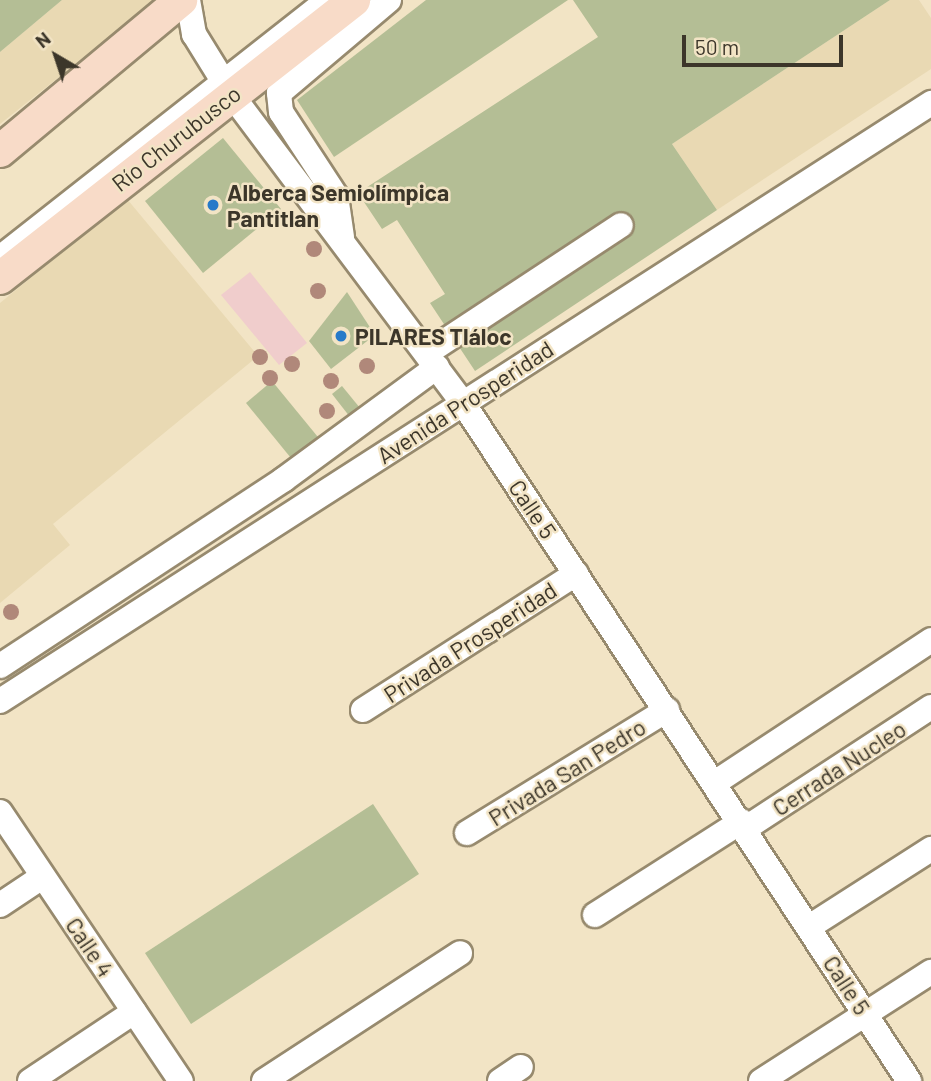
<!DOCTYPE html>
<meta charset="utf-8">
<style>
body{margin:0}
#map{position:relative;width:931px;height:1081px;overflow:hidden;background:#f2e4c5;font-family:Barlow,sans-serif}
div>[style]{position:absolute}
.built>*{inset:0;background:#e9d9b3}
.green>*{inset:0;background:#f0cdcc}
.building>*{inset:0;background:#b4be95}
.roads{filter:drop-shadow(2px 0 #978a6e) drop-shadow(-2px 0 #978a6e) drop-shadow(0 2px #978a6e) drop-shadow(0 -2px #978a6e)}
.minor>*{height:24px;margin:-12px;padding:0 12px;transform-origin:12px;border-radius:12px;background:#fff}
.major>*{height:32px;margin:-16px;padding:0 16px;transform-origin:16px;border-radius:16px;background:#f8dbc8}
.trees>*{width:16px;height:16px;margin:-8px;border-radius:50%;background:#b0887a}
.dots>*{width:19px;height:19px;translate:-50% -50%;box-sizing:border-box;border:4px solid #f2e4c5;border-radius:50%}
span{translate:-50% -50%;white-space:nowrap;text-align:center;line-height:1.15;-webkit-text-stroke:5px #f2e4c5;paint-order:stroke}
.street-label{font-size:23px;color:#3c362a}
.poi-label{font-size:23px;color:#3c362a;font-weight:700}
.left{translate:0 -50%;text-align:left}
.north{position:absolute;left:21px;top:21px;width:70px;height:70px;-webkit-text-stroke:5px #f2e4c5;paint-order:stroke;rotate:321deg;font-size:19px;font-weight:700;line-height:28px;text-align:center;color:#3c362a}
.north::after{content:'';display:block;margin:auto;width:24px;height:32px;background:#3c362a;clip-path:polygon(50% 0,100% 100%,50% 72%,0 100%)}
.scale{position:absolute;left:682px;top:35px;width:161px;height:32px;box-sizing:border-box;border:4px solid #3c362a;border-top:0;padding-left:9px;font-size:21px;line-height:24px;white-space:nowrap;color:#3c362a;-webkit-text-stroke:5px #f2e4c5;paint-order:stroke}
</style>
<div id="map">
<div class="built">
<div style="clip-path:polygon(62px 0,156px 0,0 124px,0 52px)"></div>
<div style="clip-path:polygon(890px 0,919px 0,931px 18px,931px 69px,717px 210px,672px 144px)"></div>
<div style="clip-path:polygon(127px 199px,258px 356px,53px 524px,70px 545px,0 603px,0 303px)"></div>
</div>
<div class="green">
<div style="clip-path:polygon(250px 272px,307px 343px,279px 365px,221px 295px)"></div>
</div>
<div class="building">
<div style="clip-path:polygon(0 0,62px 0,0 52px)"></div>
<div style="clip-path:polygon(426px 0,568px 0,334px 157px,297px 100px)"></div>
<div style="clip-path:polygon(573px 0,890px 0,672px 144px,717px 210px,475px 371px,430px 303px,445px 294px,397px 220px,382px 229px,358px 193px,598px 37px)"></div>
<div style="clip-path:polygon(223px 138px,281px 209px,203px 273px,145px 201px)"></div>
<div style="clip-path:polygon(347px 292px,375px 335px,331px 369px,309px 341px)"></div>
<div style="clip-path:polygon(272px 381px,322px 442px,295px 463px,246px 403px)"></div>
<div style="clip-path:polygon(342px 386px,360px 408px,350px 417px,332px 394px)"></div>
<div style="clip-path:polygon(373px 804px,419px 874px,191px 1024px,145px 953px)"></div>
</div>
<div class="roads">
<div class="minor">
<div style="left:188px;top:0;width:35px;rotate:80deg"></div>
<div style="left:194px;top:34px;width:70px;rotate:58.3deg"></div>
<div style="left:231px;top:94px;width:386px;rotate:53.1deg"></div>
<div style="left:463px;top:403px;width:812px;rotate:56.66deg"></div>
<div style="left:342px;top:237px;width:41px;rotate:-98.3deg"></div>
<div style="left:336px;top:196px;width:100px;rotate:-123.2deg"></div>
<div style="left:281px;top:112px;width:19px;rotate:-96deg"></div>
<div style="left:279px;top:93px;width:144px;rotate:-40.2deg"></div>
<div style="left:0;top:258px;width:417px;rotate:-38.2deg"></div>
<div style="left:427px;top:353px;width:232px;rotate:-33.4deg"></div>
<div style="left:0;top:666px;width:339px;rotate:-33.3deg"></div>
<div style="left:283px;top:480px;width:191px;rotate:-36.3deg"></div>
<div style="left:0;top:701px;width:1107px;rotate:-32.71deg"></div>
<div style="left:363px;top:710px;width:253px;rotate:-32.6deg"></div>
<div style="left:716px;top:782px;width:258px;rotate:-33.4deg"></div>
<div style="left:0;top:812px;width:324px;rotate:56.1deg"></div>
<div style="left:746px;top:828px;width:221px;rotate:-33.2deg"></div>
<div style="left:467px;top:833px;width:235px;rotate:-31.6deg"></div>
<div style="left:0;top:905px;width:50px;rotate:-33.7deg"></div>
<div style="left:595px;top:915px;width:174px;rotate:-32.6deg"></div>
<div style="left:809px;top:927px;width:145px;rotate:-32.6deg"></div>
<div style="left:30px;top:1081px;width:125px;rotate:-33.6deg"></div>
<div style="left:264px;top:1081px;width:234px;rotate:-33.1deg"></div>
<div style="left:500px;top:1081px;width:25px;rotate:-34deg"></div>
<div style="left:761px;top:1081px;width:202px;rotate:-32.7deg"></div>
</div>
<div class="major">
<div style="left:0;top:151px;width:236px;rotate:-39.8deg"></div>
<div style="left:0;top:278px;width:450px;rotate:-38.1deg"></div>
</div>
</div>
<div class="trees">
<div style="left:314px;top:249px"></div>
<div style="left:318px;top:291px"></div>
<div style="left:260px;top:357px"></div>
<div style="left:292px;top:364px"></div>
<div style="left:367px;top:366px"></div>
<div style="left:270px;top:378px"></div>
<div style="left:331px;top:381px"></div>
<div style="left:327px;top:411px"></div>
<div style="left:11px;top:612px"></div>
</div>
<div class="dots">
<div style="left:213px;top:205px;background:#277ac9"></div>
<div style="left:341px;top:336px;background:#277ac9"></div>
</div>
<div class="street-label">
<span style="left:176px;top:138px;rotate:-38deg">Río Churubusco</span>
<span style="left:465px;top:402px;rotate:-33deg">Avenida Prosperidad</span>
<span style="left:533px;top:509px;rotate:56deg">Calle 5</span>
<span style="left:470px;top:642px;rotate:-33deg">Privada Prosperidad</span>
<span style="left:839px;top:768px;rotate:-33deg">Cerrada Nucleo</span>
<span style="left:567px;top:772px;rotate:-32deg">Privada San Pedro</span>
<span style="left:90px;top:947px;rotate:56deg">Calle 4</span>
<span style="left:847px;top:985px;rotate:57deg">Calle 5</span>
</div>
<div class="poi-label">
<span class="left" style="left:227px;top:205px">Alberca Semiolímpica<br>Pantitlan</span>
<span class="left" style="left:355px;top:336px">PILARES Tláloc</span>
</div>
<div class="north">N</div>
<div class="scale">50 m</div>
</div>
